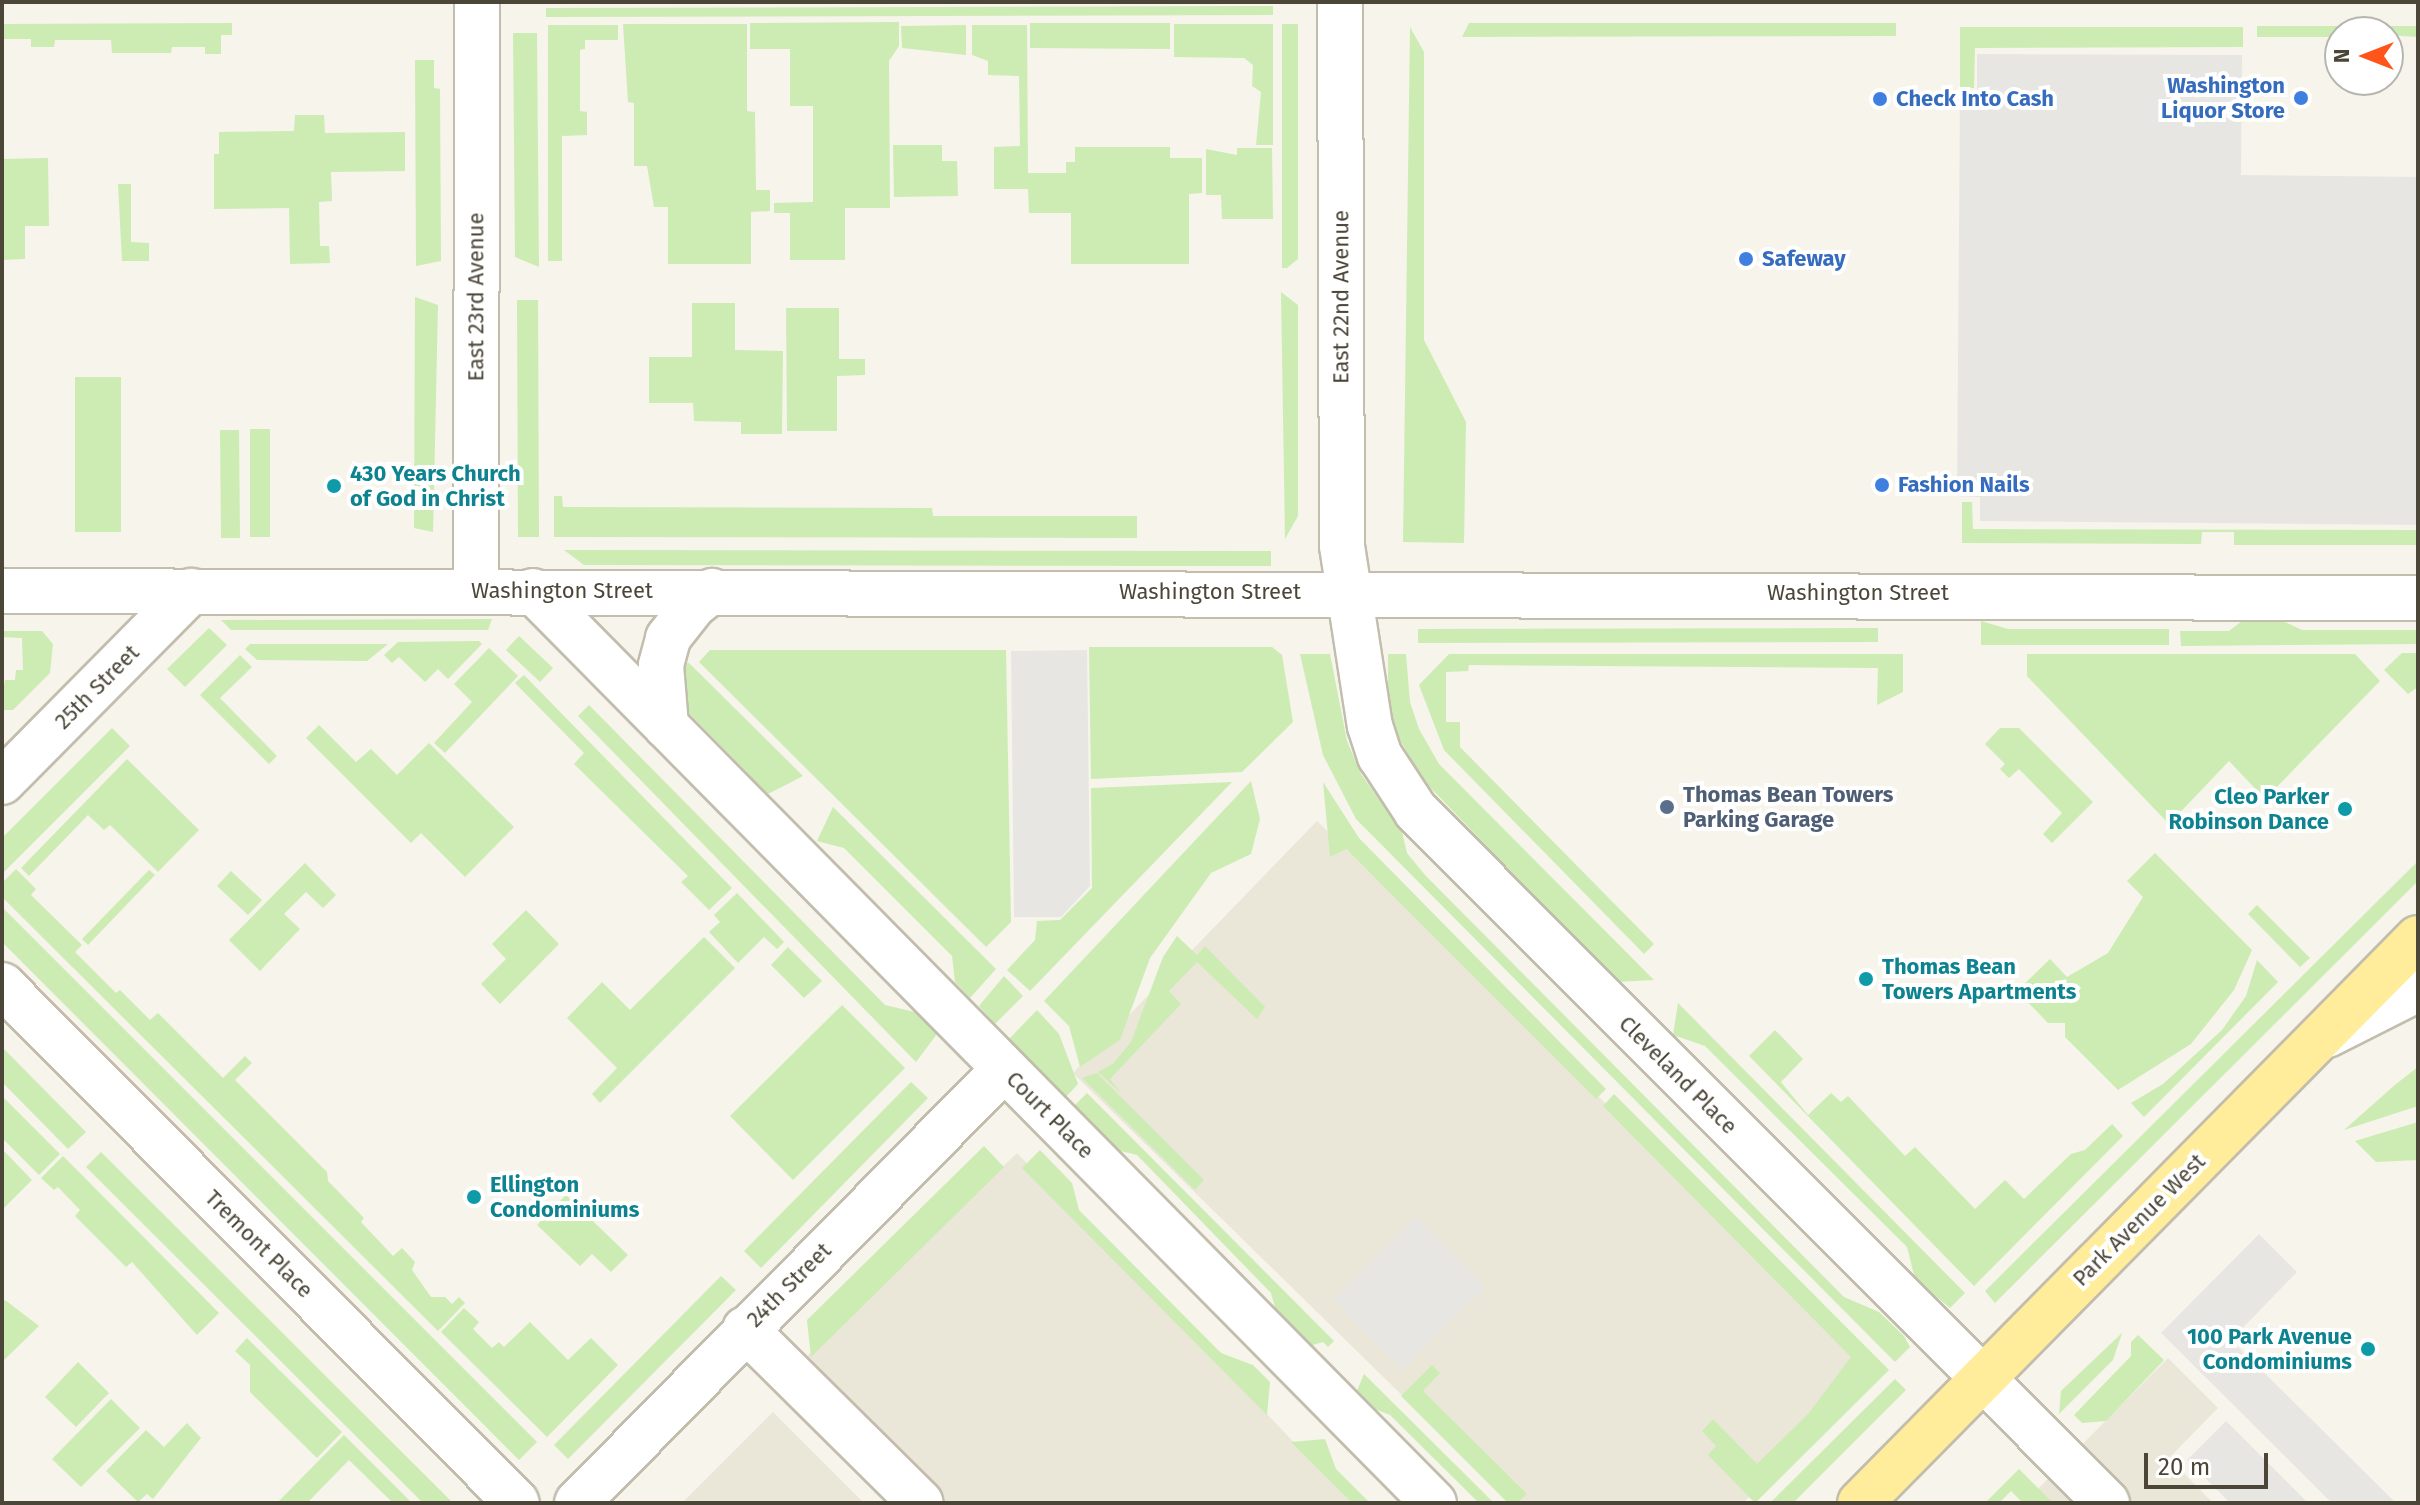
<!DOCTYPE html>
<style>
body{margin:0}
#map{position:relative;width:2420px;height:1505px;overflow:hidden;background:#f6f4eb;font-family:"Fira Sans",sans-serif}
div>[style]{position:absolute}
.residential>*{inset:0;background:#eae7d9}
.green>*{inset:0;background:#ccecb3}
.parking>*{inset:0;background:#e8e6e3}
.roads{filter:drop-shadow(2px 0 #c2bdad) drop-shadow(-2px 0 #c2bdad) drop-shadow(0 2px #c2bdad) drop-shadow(0 -2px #c2bdad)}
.minor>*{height:44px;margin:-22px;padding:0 22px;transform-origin:22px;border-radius:22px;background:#fff}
.major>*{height:44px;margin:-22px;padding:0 22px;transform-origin:22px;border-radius:22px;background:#ffed9c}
.dots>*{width:22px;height:22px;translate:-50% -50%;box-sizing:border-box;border:4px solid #fff;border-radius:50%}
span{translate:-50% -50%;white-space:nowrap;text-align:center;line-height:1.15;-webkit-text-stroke:8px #fff;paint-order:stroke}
.shop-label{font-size:22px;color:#366cbe;font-weight:700}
.right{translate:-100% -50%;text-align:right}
.left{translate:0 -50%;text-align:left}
.street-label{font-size:22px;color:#4b4638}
.culture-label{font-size:22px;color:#0d838f;font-weight:700}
.service-label{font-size:22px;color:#4e5e75;font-weight:700}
.frame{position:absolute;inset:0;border:4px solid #4b4638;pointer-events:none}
.north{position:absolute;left:2324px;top:16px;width:80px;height:80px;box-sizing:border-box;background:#fff;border:2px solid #b7b5af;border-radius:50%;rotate:270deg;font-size:22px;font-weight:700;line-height:32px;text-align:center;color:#4b4638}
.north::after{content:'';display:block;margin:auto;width:28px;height:36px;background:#ff541a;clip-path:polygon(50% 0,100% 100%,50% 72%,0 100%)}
.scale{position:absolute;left:2144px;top:1453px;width:124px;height:36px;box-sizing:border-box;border:4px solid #4b4638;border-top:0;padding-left:10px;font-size:24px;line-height:28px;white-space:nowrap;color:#4b4638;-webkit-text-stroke:6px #fff;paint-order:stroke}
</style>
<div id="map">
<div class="residential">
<div style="clip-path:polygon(1317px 821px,1875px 1367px,1743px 1503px,1512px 1503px,1073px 1073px)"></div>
<div style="clip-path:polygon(1017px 1153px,1352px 1503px,935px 1503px,800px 1363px)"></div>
<div style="clip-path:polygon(2168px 1358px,2218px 1408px,2169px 1458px,2213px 1503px,2024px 1503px)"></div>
<div style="clip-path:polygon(773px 1412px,864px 1503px,682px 1503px)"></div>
</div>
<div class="green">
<div style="clip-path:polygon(1273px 6px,1273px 15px,546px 17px,546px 8px)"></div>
<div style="clip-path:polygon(899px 22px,899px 46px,889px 61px,890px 208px,845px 208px,845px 260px,790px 260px,790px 213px,774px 213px,774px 203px,813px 202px,813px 106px,790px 106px,790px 49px,750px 49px,750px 23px)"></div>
<div style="clip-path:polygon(232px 23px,232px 35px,221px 35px,221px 54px,205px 54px,205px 47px,172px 47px,171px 53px,112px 53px,111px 40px,55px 40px,54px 47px,31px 47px,31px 39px,2px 39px,2px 24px)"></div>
<div style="clip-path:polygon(1030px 23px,1170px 23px,1170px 49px,1030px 48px)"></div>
<div style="clip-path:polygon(1469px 23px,1896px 23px,1896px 36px,1462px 37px)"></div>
<div style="clip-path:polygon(623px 24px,747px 24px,747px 111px,755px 112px,756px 190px,770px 190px,770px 211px,751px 212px,751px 264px,668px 264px,668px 207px,654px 207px,647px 166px,634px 166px,634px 103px,628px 102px)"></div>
<div style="clip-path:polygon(1174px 24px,1273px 24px,1273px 145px,1256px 145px,1261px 92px,1252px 86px,1253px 65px,1244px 58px,1174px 57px)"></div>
<div style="clip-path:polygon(1282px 24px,1298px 24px,1298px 259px,1287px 268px,1282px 268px)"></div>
<div style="clip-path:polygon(548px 25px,618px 25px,618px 40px,585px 40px,585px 49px,580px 50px,580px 111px,587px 112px,587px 135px,562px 136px,562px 261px,548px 261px)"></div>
<div style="clip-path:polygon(966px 25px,966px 55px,902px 48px,901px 26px)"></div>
<div style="clip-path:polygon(972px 25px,1027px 25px,1028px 173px,1066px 173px,1066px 162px,1075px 162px,1075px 147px,1170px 147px,1170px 158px,1202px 158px,1202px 193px,1189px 194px,1189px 264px,1071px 264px,1071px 213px,1029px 213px,1028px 189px,994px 189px,994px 147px,1020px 146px,1019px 76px,988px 75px,988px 61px,972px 55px)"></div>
<div style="clip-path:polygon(2257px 26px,2418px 26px,2418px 37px,2340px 32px,2340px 37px,2257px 37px)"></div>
<div style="clip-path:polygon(1410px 27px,1424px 52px,1424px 340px,1466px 422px,1464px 543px,1403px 542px)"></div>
<div style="clip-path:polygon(1960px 27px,2243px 27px,2243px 47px,1975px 48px,1974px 88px,1960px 88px)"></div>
<div style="clip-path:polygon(513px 33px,537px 33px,539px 267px,515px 257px)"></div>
<div style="clip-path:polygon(415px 60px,434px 60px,434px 88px,440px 89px,441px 261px,416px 266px)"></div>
<div style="clip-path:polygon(295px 115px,324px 115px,325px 133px,405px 132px,405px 171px,331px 172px,332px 201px,319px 202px,320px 246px,329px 246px,330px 263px,290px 264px,289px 208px,214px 209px,214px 154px,219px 154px,219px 132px,294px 131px)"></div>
<div style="clip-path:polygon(942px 145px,942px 161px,957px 161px,958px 196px,894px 197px,893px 145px)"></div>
<div style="clip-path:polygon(1237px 148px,1272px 148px,1273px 219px,1222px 219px,1221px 195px,1206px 195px,1206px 149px,1237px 155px)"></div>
<div style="clip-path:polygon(48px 158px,49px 226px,25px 226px,25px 259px,2px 260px,2px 159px)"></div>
<div style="clip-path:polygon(118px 184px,131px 184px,131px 242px,149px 243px,149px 261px,122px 261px)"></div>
<div style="clip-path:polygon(1281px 292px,1298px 305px,1298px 516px,1285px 539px)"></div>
<div style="clip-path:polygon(415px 297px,438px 305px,433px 532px,414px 528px)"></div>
<div style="clip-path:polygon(517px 300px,538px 300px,539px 537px,518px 537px)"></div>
<div style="clip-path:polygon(692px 303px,735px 303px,735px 350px,783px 351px,782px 434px,741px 434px,741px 422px,694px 421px,693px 403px,649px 403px,649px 357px,692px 357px)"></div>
<div style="clip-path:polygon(786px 308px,839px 308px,839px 359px,865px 359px,865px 375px,837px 376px,837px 431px,787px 431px)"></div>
<div style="clip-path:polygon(75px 377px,121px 377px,121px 532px,75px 532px)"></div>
<div style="clip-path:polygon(250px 429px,270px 429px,270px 537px,250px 537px)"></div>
<div style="clip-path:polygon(220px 430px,239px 430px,240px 538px,221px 538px)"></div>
<div style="clip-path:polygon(554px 496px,562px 496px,563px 507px,932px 508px,933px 516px,1137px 516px,1137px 538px,554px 537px)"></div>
<div style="clip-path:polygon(1962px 502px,1972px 502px,1973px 529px,2418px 530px,2418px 545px,2234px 545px,2234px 532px,2202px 532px,2201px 544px,1962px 543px)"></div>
<div style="clip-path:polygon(564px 550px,1271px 551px,1271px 566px,584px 565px)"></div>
<div style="clip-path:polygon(492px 619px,488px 630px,231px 630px,221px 620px)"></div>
<div style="clip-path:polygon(1981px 621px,2008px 629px,2169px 629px,2169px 645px,1981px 645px)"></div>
<div style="clip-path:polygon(2242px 621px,2285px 622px,2302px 630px,2418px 630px,2418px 644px,2181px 646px,2180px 631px,2229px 631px)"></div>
<div style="clip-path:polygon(209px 628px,227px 645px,185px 687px,167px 669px)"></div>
<div style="clip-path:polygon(1878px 628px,1878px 642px,1418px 643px,1418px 629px)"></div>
<div style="clip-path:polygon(2px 631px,42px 631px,53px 644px,50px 673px,13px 710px,2px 710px,2px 696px,5px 680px,15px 680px,16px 670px,23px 670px,22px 638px,2px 637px)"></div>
<div style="clip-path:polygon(519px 636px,553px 668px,540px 682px,506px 650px)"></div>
<div style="clip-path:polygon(479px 641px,482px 644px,448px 679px,438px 669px,425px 682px,399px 657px,392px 663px,384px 655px,398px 642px)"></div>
<div style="clip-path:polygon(250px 644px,388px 644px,367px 661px,257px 660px,245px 649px)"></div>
<div style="clip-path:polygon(1089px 647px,1272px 647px,1282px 655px,1293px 722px,1242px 772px,1091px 779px)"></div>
<div style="clip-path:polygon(489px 648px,518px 676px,445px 753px,434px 743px,472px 702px,454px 684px)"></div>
<div style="clip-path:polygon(710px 650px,1006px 650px,1011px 922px,986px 947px,699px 662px)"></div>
<div style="clip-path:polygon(2402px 653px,2418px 653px,2418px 687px,2408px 694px,2384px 670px)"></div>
<div style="clip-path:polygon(1300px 654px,1330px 654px,1347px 741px,1361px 774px,1402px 832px,1407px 853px,1425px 875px,1844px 1297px,1879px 1312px,1904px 1336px,1910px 1347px,1895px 1362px,1356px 819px,1323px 755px)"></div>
<div style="clip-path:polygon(1388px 654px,1406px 654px,1410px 702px,1419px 729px,1439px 764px,1654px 980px,1617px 982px,1423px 780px,1395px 731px,1388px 704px)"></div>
<div style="clip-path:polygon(1449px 654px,1903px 654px,1903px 692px,1877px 705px,1878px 668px,1469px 665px,1468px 671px,1446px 672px,1446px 722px,1460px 722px,1460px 747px,1654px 944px,1644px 954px,1444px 750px,1419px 685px)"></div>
<div style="clip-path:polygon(2027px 654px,2355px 654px,2380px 681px,2265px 799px,2229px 761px,2169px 824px,2027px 676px)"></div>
<div style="clip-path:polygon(240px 655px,252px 667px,220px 698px,277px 756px,269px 764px,200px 695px)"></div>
<div style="clip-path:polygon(689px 663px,803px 776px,768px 794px,685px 709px,674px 664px)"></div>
<div style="clip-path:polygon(524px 675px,732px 888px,709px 910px,681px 882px,688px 876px,574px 764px,584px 753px,515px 683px)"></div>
<div style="clip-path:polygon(589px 705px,885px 1005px,923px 1014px,940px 1030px,916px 1062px,578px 716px)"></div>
<div style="clip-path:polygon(319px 725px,356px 762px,371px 749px,397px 775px,429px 743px,514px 827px,465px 877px,421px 833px,411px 843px,306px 738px)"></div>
<div style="clip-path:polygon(112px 728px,130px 746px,2px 874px,2px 838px)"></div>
<div style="clip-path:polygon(2000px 728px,2019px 728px,2093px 802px,2052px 843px,2043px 834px,2062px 813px,2019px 769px,2009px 778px,2000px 769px,2005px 764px,1985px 744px)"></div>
<div style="clip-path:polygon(127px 759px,199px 830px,158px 872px,110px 825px,104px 830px,88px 815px,29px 876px,21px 868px)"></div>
<div style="clip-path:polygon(1251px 781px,1260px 819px,1251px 854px,1211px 873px,1150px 958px,1120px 1040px,1080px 1067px,1069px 1026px,1044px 1001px)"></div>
<div style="clip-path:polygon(1232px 782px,1030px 991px,1007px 970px,1035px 940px,1037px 921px,1060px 920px,1092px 888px,1091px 788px)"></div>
<div style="clip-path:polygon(1323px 782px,1359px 838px,1606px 1089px,1596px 1099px,1346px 849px,1330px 857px)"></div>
<div style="clip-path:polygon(833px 807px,996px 969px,970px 998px,955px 982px,952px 956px,844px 848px,817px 841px)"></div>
<div style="clip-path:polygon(2155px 853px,2252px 950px,2234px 990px,2191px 1044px,2118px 1090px,2065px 1037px,2065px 1023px,2048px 1023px,2017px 991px,2050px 959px,2067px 977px,2108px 953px,2143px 897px,2127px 881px)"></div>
<div style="clip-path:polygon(2418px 861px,2418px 881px,1995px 1303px,1985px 1291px)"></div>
<div style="clip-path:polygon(305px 863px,336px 895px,323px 908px,306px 892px,284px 914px,300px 929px,260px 971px,229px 940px)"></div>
<div style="clip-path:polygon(16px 869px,36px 889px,31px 895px,82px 945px,75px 952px,116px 993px,120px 990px,150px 1020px,158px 1013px,223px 1078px,245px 1056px,252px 1063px,235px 1080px,327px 1172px,328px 1181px,364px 1218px,361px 1222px,393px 1256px,402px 1248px,415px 1262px,412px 1270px,431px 1297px,445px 1297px,452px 1304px,459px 1297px,465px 1303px,438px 1331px,2px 897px,2px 883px)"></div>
<div style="clip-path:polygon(149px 870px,155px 875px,88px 945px,82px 939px)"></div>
<div style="clip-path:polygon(231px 871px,262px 900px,248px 915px,217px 886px)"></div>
<div style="clip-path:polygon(737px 893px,784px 942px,777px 949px,764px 937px,738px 963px,709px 932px,720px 922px,714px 915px)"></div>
<div style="clip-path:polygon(2257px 905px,2310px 958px,2300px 967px,2248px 914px)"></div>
<div style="clip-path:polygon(2px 907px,537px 1442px,519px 1460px,2px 942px)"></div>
<div style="clip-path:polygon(526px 910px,559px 944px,500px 1004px,481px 984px,506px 959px,492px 944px)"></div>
<div style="clip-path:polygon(1177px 936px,1197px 955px,1205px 946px,1265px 1007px,1257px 1019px,1197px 962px,1169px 991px,1181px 1004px,1110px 1079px,1122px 1094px,1098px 1072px,1113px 1064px,1131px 1042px,1163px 957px)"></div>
<div style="clip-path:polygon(704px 937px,735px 968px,600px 1103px,592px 1094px,617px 1068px,567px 1018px,602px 982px,630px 1010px)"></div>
<div style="clip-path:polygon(788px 947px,822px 981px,804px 998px,771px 965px)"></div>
<div style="clip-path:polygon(2257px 960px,2278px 982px,2144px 1117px,2131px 1103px,2163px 1084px,2222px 1030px,2246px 996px)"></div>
<div style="clip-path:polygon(1004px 976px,1023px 996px,995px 1024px,979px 1006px)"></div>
<div style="clip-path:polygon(1678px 1003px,1965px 1293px,1950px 1308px,1915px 1279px,1907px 1247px,1705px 1046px,1673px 1035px)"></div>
<div style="clip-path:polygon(842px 1005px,905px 1068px,793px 1180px,730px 1116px)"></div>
<div style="clip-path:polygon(1037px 1010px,1059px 1034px,1078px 1084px,1065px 1098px,1009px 1039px)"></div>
<div style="clip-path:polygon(1711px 1017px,1749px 1056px,1775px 1030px,1803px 1059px,1781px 1082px,1808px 1115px,1831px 1093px,1841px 1102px,1848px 1096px,1905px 1156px,1915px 1147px,1975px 1209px,2005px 1180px,2024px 1199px,2071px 1154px,2085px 1150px,2112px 1124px,2123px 1136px,1974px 1286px)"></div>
<div style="clip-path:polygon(2px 1047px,86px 1132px,68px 1149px,2px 1082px)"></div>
<div style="clip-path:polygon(2418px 1067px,2418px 1106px,2344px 1130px,2396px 1084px)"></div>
<div style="clip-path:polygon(1097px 1073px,1204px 1180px,1195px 1190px,1082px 1078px)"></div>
<div style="clip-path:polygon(911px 1082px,928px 1098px,761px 1268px,744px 1251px)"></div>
<div style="clip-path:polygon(1087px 1093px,1334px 1341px,1328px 1347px,1323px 1342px,1303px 1348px,1278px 1318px,1271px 1293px,1137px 1155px,1112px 1149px,1071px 1109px)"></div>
<div style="clip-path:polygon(1614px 1094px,1889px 1370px,1755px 1503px,1708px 1455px,1716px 1446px,1702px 1431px,1713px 1419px,1757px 1464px,1808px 1414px,1851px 1357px,1603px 1106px)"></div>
<div style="clip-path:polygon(2px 1096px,60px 1154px,39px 1175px,2px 1138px)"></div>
<div style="clip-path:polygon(2418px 1122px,2418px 1160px,2376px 1162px,2355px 1141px)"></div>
<div style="clip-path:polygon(984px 1146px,1004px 1167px,811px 1357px,807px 1320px)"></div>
<div style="clip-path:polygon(2px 1149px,32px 1180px,2px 1210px)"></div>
<div style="clip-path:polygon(1040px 1150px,1072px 1183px,1079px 1210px,1221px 1353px,1253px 1365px,1270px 1382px,1267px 1415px,1022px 1168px)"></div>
<div style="clip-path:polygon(101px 1152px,453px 1503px,423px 1503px,86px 1167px)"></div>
<div style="clip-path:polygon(63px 1156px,219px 1313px,197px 1335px,132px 1262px,126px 1267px,75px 1216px,80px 1210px,58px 1187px,54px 1190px,41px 1178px)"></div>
<div style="clip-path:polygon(566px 1195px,628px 1255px,611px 1272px,592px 1254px,580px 1266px,537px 1225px)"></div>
<div style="clip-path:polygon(721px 1276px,736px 1290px,568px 1459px,554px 1445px)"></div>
<div style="clip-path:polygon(5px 1300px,39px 1326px,2px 1362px,2px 1303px)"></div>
<div style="clip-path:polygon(464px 1308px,479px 1322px,473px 1329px,492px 1348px,499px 1342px,504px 1347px,530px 1322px,568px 1360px,591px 1338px,618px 1365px,547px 1437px,441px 1332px)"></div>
<div style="clip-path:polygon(2122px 1333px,2113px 1360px,2059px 1414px,2061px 1391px)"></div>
<div style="clip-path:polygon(2138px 1335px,2164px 1360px,2106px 1421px,2082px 1423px,2074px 1415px,2131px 1356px,2131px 1342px)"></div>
<div style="clip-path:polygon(247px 1338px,342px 1432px,317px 1458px,250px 1392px,250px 1365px,235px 1351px)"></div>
<div style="clip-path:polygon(78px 1362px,109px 1393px,76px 1427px,45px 1397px)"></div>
<div style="clip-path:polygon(1432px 1365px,1440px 1373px,1423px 1391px,1527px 1494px,1517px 1503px,1508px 1503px,1401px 1396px)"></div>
<div style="clip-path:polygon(1364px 1374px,1494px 1503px,1479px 1503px,1390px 1415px,1353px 1400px)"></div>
<div style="clip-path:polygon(1895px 1379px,1906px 1390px,1793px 1503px,1770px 1503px)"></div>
<div style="clip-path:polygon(111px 1399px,140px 1428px,81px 1487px,52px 1459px)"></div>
<div style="clip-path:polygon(187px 1423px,201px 1438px,153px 1499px,147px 1494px,138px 1502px,106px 1471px,146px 1430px,164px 1447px)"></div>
<div style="clip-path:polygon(344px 1435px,412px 1503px,393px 1503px,349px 1460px,307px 1503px,277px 1503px)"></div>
<div style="clip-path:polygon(1325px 1439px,1336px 1469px,1370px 1503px,1352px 1503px,1291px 1442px)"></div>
<div style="clip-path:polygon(2019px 1469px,2053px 1503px,2023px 1503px,2011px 1491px,1999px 1503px,1985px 1503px)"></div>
</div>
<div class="parking">
<div style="clip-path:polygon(1977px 54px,2242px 55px,2241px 175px,2418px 177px,2418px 525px,1980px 521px,1980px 497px,1957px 496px,1960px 93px,1977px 92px)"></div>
<div style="clip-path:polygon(1087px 650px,1090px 886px,1061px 917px,1014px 917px,1011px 651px)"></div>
<div style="clip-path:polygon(1417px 1217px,1486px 1287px,1402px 1370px,1333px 1299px)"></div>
<div style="clip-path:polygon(2259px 1234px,2297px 1272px,2231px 1340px,2396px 1503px,2332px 1503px,2161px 1333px)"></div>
<div style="clip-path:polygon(2226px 1421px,2308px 1503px,2230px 1503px,2187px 1460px)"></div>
</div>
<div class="roads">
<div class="minor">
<div style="left:1340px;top:2px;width:544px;rotate:89.79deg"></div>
<div style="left:1342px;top:546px;width:182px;rotate:81.2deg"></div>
<div style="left:1370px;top:726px;width:32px;rotate:72deg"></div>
<div style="left:1380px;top:756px;width:66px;rotate:56.8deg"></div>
<div style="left:1416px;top:811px;width:978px;rotate:45.04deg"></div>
<div style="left:2px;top:591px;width:2416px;rotate:0.17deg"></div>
<div style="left:476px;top:591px;width:589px;rotate:-89.9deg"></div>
<div style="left:533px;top:591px;width:1282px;rotate:45.35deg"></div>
<div style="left:666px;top:726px;width:61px;rotate:-94.7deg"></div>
<div style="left:661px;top:665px;width:28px;rotate:-75deg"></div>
<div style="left:668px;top:638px;width:42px;rotate:-51.8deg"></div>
<div style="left:694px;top:605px;width:23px;rotate:-38deg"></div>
<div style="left:2px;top:782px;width:269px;rotate:-45.3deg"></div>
<div style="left:2px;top:985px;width:730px;rotate:45.17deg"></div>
<div style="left:2327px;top:1035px;width:102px;rotate:-26.8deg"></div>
<div style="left:745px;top:1329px;width:247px;rotate:44.7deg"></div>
<div style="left:577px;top:1503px;width:609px;rotate:-45.47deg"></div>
</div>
<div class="major">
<div style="left:1860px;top:1503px;width:794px;rotate:-45.36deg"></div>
</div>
</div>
<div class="dots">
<div style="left:2301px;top:98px;background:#3f7fe0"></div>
<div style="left:1880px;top:99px;background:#3f7fe0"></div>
<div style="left:1746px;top:259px;background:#3f7fe0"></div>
<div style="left:1882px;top:485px;background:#3f7fe0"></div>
<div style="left:334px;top:486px;background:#0f9aa8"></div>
<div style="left:1667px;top:807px;background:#5c6f8a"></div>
<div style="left:2345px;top:809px;background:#0f9aa8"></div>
<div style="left:1866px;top:979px;background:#0f9aa8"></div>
<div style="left:474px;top:1197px;background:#0f9aa8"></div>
<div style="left:2368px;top:1349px;background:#0f9aa8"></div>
</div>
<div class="shop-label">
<span class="right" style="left:2285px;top:98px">Washington<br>Liquor Store</span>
<span class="left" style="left:1896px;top:99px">Check Into Cash</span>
<span class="left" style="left:1762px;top:259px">Safeway</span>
<span class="left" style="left:1898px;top:485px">Fashion Nails</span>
</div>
<div class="street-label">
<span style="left:476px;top:297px;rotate:-90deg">East 23rd Avenue</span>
<span style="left:1341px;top:297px;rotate:-90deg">East 22nd Avenue</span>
<span style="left:562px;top:591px">Washington Street</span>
<span style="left:1210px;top:592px">Washington Street</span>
<span style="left:1858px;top:593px">Washington Street</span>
<span style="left:97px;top:687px;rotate:-45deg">25th Street</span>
<span style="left:1678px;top:1075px;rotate:45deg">Cleveland Place</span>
<span style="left:1050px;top:1115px;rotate:45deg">Court Place</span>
<span style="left:2139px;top:1220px;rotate:-45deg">Park Avenue West</span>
<span style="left:259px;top:1244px;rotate:45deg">Tremont Place</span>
<span style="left:789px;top:1285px;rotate:-45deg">24th Street</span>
</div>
<div class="culture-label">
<span class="left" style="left:350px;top:486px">430 Years Church<br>of God in Christ</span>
<span class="right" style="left:2329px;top:809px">Cleo Parker<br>Robinson Dance</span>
<span class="left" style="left:1882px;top:979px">Thomas Bean<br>Towers Apartments</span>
<span class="left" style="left:490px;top:1197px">Ellington<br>Condominiums</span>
<span class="right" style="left:2352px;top:1349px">100 Park Avenue<br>Condominiums</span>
</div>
<div class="service-label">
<span class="left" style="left:1683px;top:807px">Thomas Bean Towers<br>Parking Garage</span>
</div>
<div class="frame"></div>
<div class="north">N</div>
<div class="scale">20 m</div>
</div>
